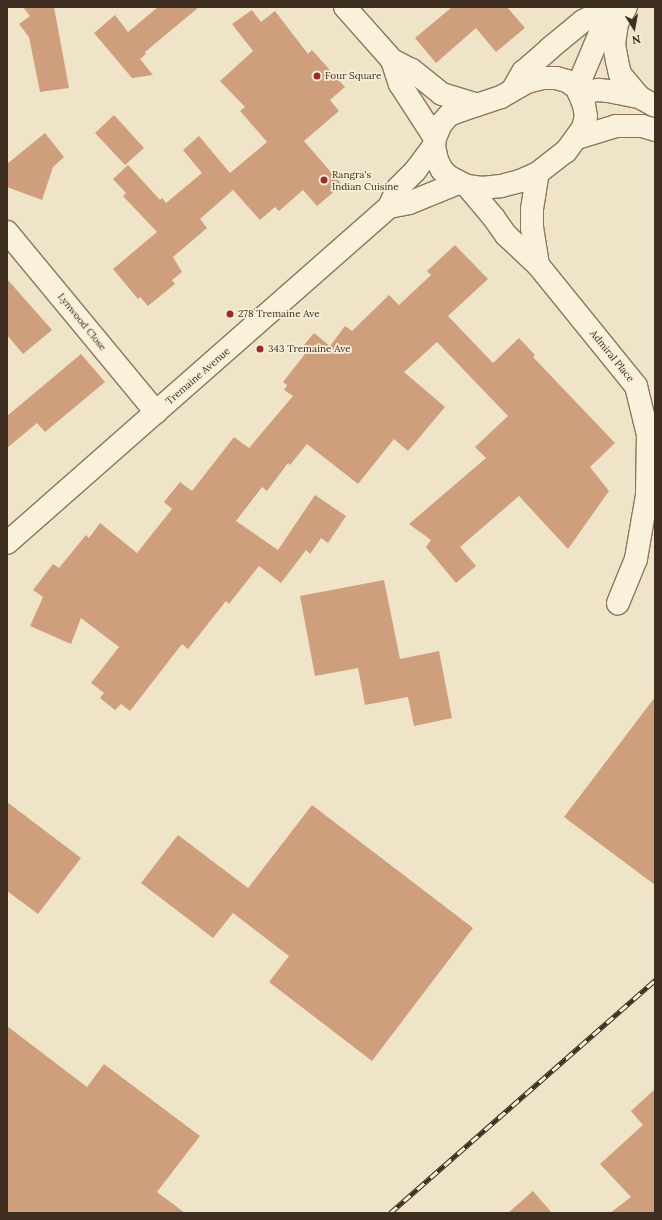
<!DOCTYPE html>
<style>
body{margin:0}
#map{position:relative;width:662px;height:1220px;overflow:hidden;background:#f0e4c8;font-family:Lora,serif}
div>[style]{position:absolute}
.building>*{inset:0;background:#cf9f7d}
.roads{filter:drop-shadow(1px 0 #8d765c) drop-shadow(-1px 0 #8d765c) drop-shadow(0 1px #8d765c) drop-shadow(0 -1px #8d765c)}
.minor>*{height:22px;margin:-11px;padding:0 11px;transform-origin:11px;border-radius:11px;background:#faf1dc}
.tertiary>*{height:22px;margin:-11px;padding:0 11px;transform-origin:11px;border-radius:11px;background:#faf1dc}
.secondary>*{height:22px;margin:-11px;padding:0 11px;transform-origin:11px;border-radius:11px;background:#faf1dc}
.rail>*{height:4.5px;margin-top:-2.25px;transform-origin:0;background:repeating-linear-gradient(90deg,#f7eed8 0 9px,#3d2e20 0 18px);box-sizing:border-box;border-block:1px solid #3d2e20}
.dots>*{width:11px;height:11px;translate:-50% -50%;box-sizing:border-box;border:2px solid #f7eed8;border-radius:50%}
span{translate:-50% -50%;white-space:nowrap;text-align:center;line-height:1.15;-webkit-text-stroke:3.5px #f7eed8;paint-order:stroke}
.poi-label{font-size:10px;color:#3d2e20}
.left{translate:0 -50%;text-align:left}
.street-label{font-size:10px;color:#3d2e20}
.frame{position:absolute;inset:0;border:8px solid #3d2e20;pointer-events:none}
.north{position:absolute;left:614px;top:8px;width:40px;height:40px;-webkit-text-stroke:3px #f7eed8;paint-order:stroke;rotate:169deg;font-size:11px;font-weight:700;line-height:16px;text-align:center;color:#3d2e20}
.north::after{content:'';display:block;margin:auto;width:14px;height:18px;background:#3d2e20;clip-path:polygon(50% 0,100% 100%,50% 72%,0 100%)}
</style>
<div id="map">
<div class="building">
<div style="clip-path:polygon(23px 7px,54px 7px,69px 88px,40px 92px,29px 37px,19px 24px,30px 16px)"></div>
<div style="clip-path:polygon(158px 7px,199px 7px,145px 52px,146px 54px,140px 59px,153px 75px,132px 78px,94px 33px,115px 15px,128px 32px)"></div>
<div style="clip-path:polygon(452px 7px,507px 7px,525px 28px,496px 52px,476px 28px,436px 63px,415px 38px)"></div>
<div style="clip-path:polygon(252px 10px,261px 22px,275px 11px,308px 54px,312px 50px,345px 87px,330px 100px,339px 111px,304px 141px,342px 185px,317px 206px,303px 190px,279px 211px,275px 207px,260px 220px,233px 190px,200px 219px,207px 228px,173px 257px,182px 272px,172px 280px,175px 284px,148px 306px,140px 297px,138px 299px,113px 269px,157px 232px,123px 196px,126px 193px,113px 179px,128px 165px,160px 200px,162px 198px,166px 203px,202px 173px,183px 150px,199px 136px,230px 173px,267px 142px,240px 111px,245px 107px,220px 81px,253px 51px,232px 24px)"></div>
<div style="clip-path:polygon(114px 115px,144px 148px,125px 165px,95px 133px)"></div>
<div style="clip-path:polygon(45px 133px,64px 157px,53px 167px,42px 200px,7px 187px,7px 164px)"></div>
<div style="clip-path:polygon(455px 245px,488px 279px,448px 316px,493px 363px,519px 338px,535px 355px,533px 357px,615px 443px,590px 467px,609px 491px,568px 549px,519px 496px,460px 547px,476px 566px,456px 583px,426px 547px,431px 540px,409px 524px,486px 458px,475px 447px,508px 416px,437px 342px,404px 372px,445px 407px,408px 451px,394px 439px,358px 484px,307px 444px,290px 465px,288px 463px,267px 491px,262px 487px,236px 521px,278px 550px,315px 495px,346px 516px,328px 543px,321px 538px,310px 554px,306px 550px,281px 583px,259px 566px,229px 604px,226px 601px,188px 649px,182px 644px,130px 711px,121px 704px,115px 710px,100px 698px,104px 693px,91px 683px,119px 647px,81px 618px,71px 644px,30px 626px,43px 597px,33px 590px,53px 564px,59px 568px,86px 535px,89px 538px,100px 523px,137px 553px,172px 509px,164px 502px,180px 482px,192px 491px,234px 437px,249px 448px,293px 396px,284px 390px,287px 385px,283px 382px,305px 354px,300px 350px,314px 333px,330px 346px,345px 326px,352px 331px,389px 295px,399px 305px,431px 275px,427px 271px)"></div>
<div style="clip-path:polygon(7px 279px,52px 330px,23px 354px,7px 335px)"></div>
<div style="clip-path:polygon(81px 354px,105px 382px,45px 432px,37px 423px,7px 448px,7px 416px)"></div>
<div style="clip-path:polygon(384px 580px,400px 659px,439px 651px,452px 718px,414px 726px,408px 697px,365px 705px,358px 668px,315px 676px,300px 596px)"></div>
<div style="clip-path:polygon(655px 697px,655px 885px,564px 817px)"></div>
<div style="clip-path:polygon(7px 802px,81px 858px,38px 914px,7px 891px)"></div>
<div style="clip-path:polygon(312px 805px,473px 928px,372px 1061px,269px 982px,289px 956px,233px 913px,213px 938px,141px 883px,178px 835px,248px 888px)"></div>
<div style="clip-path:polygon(7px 1026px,87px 1087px,104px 1064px,200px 1136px,157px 1192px,185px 1213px,7px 1213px)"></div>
<div style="clip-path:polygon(655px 1089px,655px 1213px,610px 1213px,631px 1197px,600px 1164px,643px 1125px,631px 1111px)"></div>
<div style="clip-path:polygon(533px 1191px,552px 1213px,508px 1213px)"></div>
</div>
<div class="roads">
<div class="minor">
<div style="left:467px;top:186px;width:42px;rotate:49.8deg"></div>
<div style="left:494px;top:218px;width:21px;rotate:55deg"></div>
<div style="left:506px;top:235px;width:44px;rotate:43.2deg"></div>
<div style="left:538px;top:265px;width:156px;rotate:51deg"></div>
<div style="left:636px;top:386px;width:50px;rotate:76.2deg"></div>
<div style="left:648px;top:435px;width:60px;rotate:91deg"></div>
<div style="left:647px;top:495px;width:65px;rotate:99.8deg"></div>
<div style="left:636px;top:559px;width:48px;rotate:112.2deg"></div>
<div style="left:7px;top:232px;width:234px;rotate:50.4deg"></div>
<div style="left:538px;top:265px;width:37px;rotate:-99deg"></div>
<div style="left:532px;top:228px;width:19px;rotate:-90deg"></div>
<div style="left:532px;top:209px;width:36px;rotate:-81deg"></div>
</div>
<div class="tertiary">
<div style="left:579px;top:93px;width:20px;rotate:-9deg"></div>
<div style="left:599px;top:90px;width:9px;rotate:6deg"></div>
<div style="left:608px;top:91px;width:32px;rotate:11deg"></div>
<div style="left:639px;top:97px;width:18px;rotate:29deg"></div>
<div style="left:577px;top:138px;width:41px;rotate:-17.1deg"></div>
<div style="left:616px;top:126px;width:26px"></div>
<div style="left:642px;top:126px;width:14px;rotate:17deg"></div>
</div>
<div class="secondary">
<div style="left:345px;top:7px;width:71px;rotate:48.4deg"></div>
<div style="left:392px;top:60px;width:25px;rotate:72deg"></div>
<div style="left:400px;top:84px;width:64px;rotate:57.1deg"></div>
<div style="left:626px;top:7px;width:18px;rotate:119deg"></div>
<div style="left:617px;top:23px;width:21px;rotate:98deg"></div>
<div style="left:614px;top:44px;width:17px;rotate:80deg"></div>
<div style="left:617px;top:61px;width:13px;rotate:77deg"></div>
<div style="left:620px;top:74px;width:30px;rotate:50deg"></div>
<div style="left:392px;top:60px;width:22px;rotate:27deg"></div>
<div style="left:412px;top:70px;width:38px;rotate:39deg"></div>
<div style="left:442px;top:94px;width:37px;rotate:17deg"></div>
<div style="left:543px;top:78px;width:13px"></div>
<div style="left:556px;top:78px;width:11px;rotate:15deg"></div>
<div style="left:567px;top:81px;width:12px;rotate:35deg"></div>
<div style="left:577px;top:88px;width:18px;rotate:68deg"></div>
<div style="left:584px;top:105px;width:11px;rotate:80deg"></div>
<div style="left:586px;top:116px;width:12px;rotate:104deg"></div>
<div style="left:583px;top:128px;width:29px;rotate:126deg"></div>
<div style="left:566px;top:151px;width:36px;rotate:142deg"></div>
<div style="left:538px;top:173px;width:20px;rotate:156deg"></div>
<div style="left:520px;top:181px;width:20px;rotate:165deg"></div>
<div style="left:501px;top:186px;width:19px;rotate:174deg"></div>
<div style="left:482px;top:188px;width:15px;rotate:-172deg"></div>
<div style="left:467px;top:186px;width:20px;rotate:-153deg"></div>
<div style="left:449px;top:177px;width:10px;rotate:-135deg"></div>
<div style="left:442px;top:170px;width:11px;rotate:-117deg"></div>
<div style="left:437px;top:160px;width:14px;rotate:-102deg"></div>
<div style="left:434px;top:146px;width:8px;rotate:-83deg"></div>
<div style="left:435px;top:138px;width:15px;rotate:-67deg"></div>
<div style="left:441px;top:124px;width:12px;rotate:-48deg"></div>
<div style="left:449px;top:115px;width:14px;rotate:-21deg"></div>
<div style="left:462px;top:110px;width:41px;rotate:-18.4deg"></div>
<div style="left:501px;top:97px;width:30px;rotate:-30deg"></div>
<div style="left:527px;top:82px;width:16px;rotate:-14deg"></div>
<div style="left:577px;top:88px;width:88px;rotate:-67.2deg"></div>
<div style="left:513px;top:89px;width:20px;rotate:-60deg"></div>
<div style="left:523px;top:72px;width:35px;rotate:-41deg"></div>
<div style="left:549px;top:49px;width:44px;rotate:-39.5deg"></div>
<div style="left:583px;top:21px;width:30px;rotate:-28deg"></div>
<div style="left:389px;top:207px;width:20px;rotate:-11deg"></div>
<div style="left:409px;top:203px;width:53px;rotate:-22.2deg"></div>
<div style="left:7px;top:543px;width:509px;rotate:-41.33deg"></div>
<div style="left:389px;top:207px;width:21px;rotate:-65deg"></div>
<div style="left:398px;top:188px;width:24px;rotate:-45deg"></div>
<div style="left:415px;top:171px;width:31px;rotate:-53deg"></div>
</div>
</div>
<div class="rail">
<div style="left:390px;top:1213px;width:353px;rotate:-41.3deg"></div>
</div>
<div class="dots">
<div style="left:317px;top:76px;background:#9e2a2b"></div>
<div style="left:324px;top:180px;background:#9e2a2b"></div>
<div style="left:230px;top:314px;background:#9e2a2b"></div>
<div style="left:260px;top:349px;background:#9e2a2b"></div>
</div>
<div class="poi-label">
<span class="left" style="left:325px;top:76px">Four Square</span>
<span class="left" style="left:332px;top:180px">Rangra's<br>Indian Cuisine</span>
<span class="left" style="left:238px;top:314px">278 Tremaine Ave</span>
<span class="left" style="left:268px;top:349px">343 Tremaine Ave</span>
</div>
<div class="street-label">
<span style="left:82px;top:322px;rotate:51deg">Lynwood Close</span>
<span style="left:612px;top:356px;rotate:51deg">Admiral Place</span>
<span style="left:198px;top:376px;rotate:-41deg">Tremaine Avenue</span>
</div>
<div class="frame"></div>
<div class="north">N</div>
</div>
